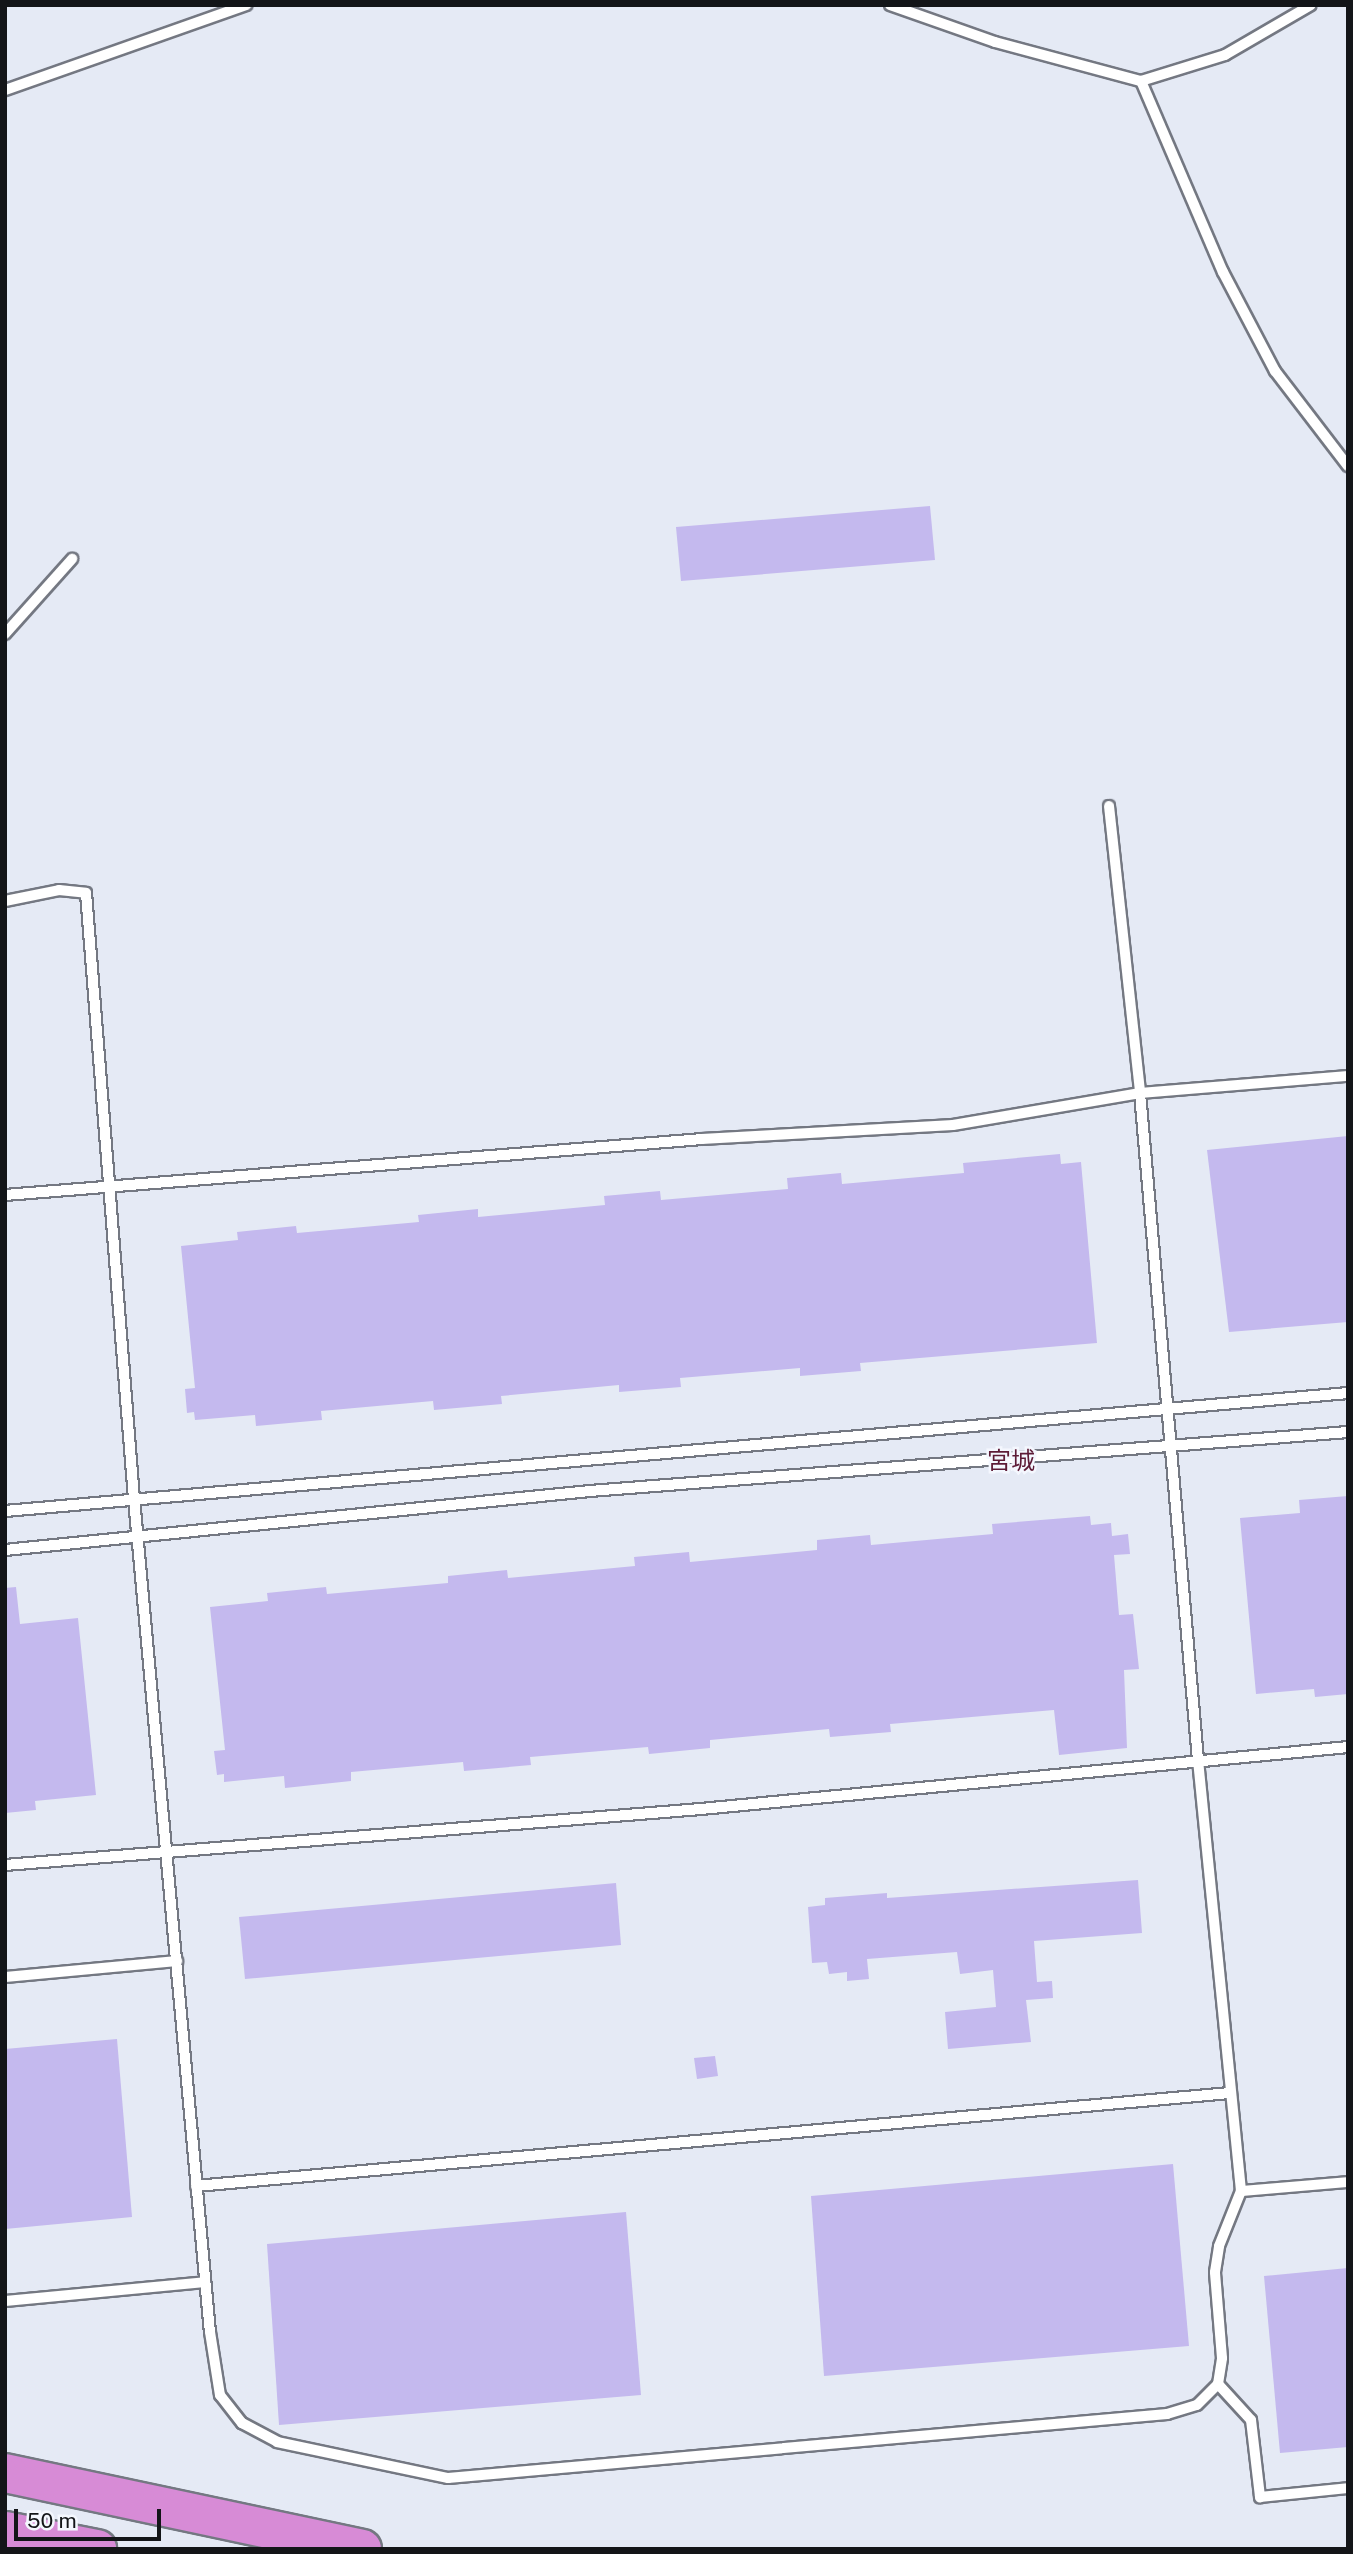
<!DOCTYPE html>
<meta charset="utf-8">
<style>
body{margin:0}
#map{position:relative;width:1353px;height:2554px;overflow:hidden;background:#e5eaf5;font-family:"Public Sans","Noto Sans JP",sans-serif}
div>[style]{position:absolute}
.building>*{inset:0;background:#c4b9ee}
.roads{filter:drop-shadow(2px 0 #747882) drop-shadow(-2px 0 #747882) drop-shadow(0 2px #747882) drop-shadow(0 -2px #747882)}
.lane>*{height:10px;margin:-5px;padding:0 5px;transform-origin:5px;border-radius:5px;background:#fff}
.highway>*{height:38px;margin:-19px;padding:0 19px;transform-origin:19px;border-radius:19px;background:#d78bd6}
span{translate:-50% -50%;white-space:nowrap;text-align:center;line-height:1.15;-webkit-text-stroke:5px #f4f7fe;paint-order:stroke}
.quarter-label{font-size:24px;color:#5d1b36}
.frame{position:absolute;inset:0;border:7px solid #131518;pointer-events:none}
.scale{position:absolute;left:14px;top:2509px;width:147px;height:32px;box-sizing:border-box;border:4px solid #131518;border-top:0;padding-left:9px;font-size:21px;line-height:24px;white-space:nowrap;color:#131518;-webkit-text-stroke:5px #f4f7fe;paint-order:stroke}
</style>
<div id="map">
<div class="building">
<div style="clip-path:polygon(930px 506px,935px 560px,681px 581px,676px 527px)"></div>
<div style="clip-path:polygon(1348px 1136px,1348px 1322px,1229px 1332px,1207px 1150px)"></div>
<div style="clip-path:polygon(1060px 1154px,1061px 1164px,1081px 1162px,1097px 1343px,860px 1363px,861px 1371px,800px 1376px,800px 1368px,680px 1378px,681px 1387px,619px 1392px,619px 1385px,501px 1396px,502px 1404px,434px 1410px,433px 1401px,321px 1411px,322px 1420px,256px 1426px,255px 1415px,195px 1420px,194px 1412px,187px 1413px,185px 1389px,195px 1388px,181px 1246px,238px 1240px,237px 1232px,296px 1226px,297px 1233px,419px 1222px,418px 1215px,478px 1209px,478px 1217px,605px 1205px,604px 1196px,660px 1191px,661px 1200px,788px 1189px,787px 1178px,841px 1173px,842px 1184px,964px 1173px,963px 1163px)"></div>
<div style="clip-path:polygon(1348px 1496px,1348px 1694px,1315px 1697px,1314px 1689px,1256px 1694px,1240px 1518px,1300px 1513px,1299px 1500px)"></div>
<div style="clip-path:polygon(1090px 1516px,1091px 1525px,1111px 1523px,1112px 1536px,1128px 1534px,1130px 1554px,1114px 1555px,1119px 1615px,1133px 1614px,1139px 1669px,1124px 1670px,1127px 1748px,1059px 1755px,1054px 1710px,890px 1724px,891px 1732px,830px 1737px,829px 1729px,710px 1740px,710px 1748px,649px 1754px,648px 1747px,530px 1757px,531px 1765px,464px 1771px,463px 1762px,351px 1772px,351px 1781px,285px 1788px,284px 1776px,224px 1782px,224px 1774px,217px 1775px,214px 1751px,225px 1750px,210px 1607px,268px 1601px,267px 1593px,326px 1587px,327px 1594px,448px 1583px,448px 1576px,507px 1570px,508px 1578px,635px 1566px,634px 1557px,689px 1552px,690px 1562px,817px 1550px,817px 1540px,870px 1535px,871px 1545px,993px 1534px,992px 1524px)"></div>
<div style="clip-path:polygon(16px 1587px,20px 1624px,78px 1618px,96px 1795px,35px 1801px,36px 1810px,5px 1813px,5px 1588px)"></div>
<div style="clip-path:polygon(1138px 1880px,1142px 1933px,1034px 1941px,1037px 1982px,1052px 1981px,1053px 1998px,1026px 2000px,1031px 2042px,948px 2049px,945px 2012px,996px 2007px,993px 1970px,960px 1974px,957px 1952px,867px 1959px,869px 1979px,847px 1981px,847px 1972px,829px 1974px,827px 1962px,812px 1963px,808px 1907px,825px 1905px,825px 1898px,887px 1893px,887px 1898px)"></div>
<div style="clip-path:polygon(616px 1883px,621px 1945px,245px 1979px,239px 1917px)"></div>
<div style="clip-path:polygon(117px 2039px,132px 2217px,5px 2229px,5px 2049px)"></div>
<div style="clip-path:polygon(715px 2056px,718px 2076px,697px 2079px,694px 2058px)"></div>
<div style="clip-path:polygon(1173px 2164px,1189px 2346px,824px 2376px,811px 2196px)"></div>
<div style="clip-path:polygon(626px 2212px,641px 2395px,279px 2425px,267px 2244px)"></div>
<div style="clip-path:polygon(1348px 2268px,1348px 2447px,1280px 2453px,1264px 2276px)"></div>
</div>
<div class="roads">
<div class="lane">
<div style="left:890px;top:5px;width:111px;rotate:19.4deg"></div>
<div style="left:995px;top:42px;width:151px;rotate:15deg"></div>
<div style="left:1141px;top:81px;width:88px;rotate:-17.2deg"></div>
<div style="left:1225px;top:55px;width:99px;rotate:-30.2deg"></div>
<div style="left:1141px;top:81px;width:208px;rotate:66.8deg"></div>
<div style="left:1223px;top:272px;width:112px;rotate:62.3deg"></div>
<div style="left:1275px;top:371px;width:120px;rotate:52.5deg"></div>
<div style="left:5px;top:90px;width:256px;rotate:-19.4deg"></div>
<div style="left:5px;top:634px;width:101px;rotate:-48.2deg"></div>
<div style="left:1109px;top:806px;width:289px;rotate:83.8deg"></div>
<div style="left:1140px;top:1093px;width:670px;rotate:85.03deg"></div>
<div style="left:1198px;top:1760px;width:433px;rotate:84.3deg"></div>
<div style="left:5px;top:901px;width:55px;rotate:-11.5deg"></div>
<div style="left:59px;top:890px;width:27px;rotate:6deg"></div>
<div style="left:86px;top:893px;width:608px;rotate:85.47deg"></div>
<div style="left:134px;top:1499px;width:836px;rotate:84.79deg"></div>
<div style="left:210px;top:2332px;width:64px;rotate:81deg"></div>
<div style="left:220px;top:2395px;width:36px;rotate:52deg"></div>
<div style="left:242px;top:2423px;width:40px;rotate:28deg"></div>
<div style="left:277px;top:2442px;width:175px;rotate:11.9deg"></div>
<div style="left:448px;top:2478px;width:722px;rotate:-5.09deg"></div>
<div style="left:1167px;top:2414px;width:31px;rotate:-17deg"></div>
<div style="left:1197px;top:2405px;width:30px;rotate:-45deg"></div>
<div style="left:1218px;top:2384px;width:26px;rotate:-81deg"></div>
<div style="left:1222px;top:2358px;width:86px;rotate:-94.7deg"></div>
<div style="left:1215px;top:2272px;width:26px;rotate:-81deg"></div>
<div style="left:1219px;top:2246px;width:59px;rotate:-68.2deg"></div>
<div style="left:1241px;top:2191px;width:107px;rotate:-4.8deg"></div>
<div style="left:5px;top:1195px;width:699px;rotate:-4.59deg"></div>
<div style="left:702px;top:1139px;width:251px;rotate:-3.2deg"></div>
<div style="left:953px;top:1125px;width:190px;rotate:-9.7deg"></div>
<div style="left:1140px;top:1093px;width:209px;rotate:-4.7deg"></div>
<div style="left:5px;top:1511px;width:1348px;rotate:-5.02deg"></div>
<div style="left:5px;top:1550px;width:588px;rotate:-5.76deg"></div>
<div style="left:590px;top:1491px;width:760px;rotate:-4.45deg"></div>
<div style="left:5px;top:1865px;width:698px;rotate:-4.6deg"></div>
<div style="left:701px;top:1809px;width:650px;rotate:-5.47deg"></div>
<div style="left:5px;top:1977px;width:173px;rotate:-5.3deg"></div>
<div style="left:196px;top:2186px;width:1038px;rotate:-5.14deg"></div>
<div style="left:5px;top:2301px;width:201px;rotate:-5.4deg"></div>
<div style="left:1218px;top:2384px;width:49px;rotate:47.5deg"></div>
<div style="left:1251px;top:2420px;width:78px;rotate:83.3deg"></div>
<div style="left:1260px;top:2497px;width:88px;rotate:-5.8deg"></div>
</div>
<div class="highway">
<div style="left:5px;top:2473px;width:365px;rotate:12deg"></div>
<div style="left:5px;top:2531px;width:94px;rotate:11.1deg"></div>
</div>
</div>
<div class="quarter-label">
<span style="left:1011px;top:1461px">宮城</span>
</div>
<div class="frame"></div>
<div class="scale">50 m</div>
</div>
